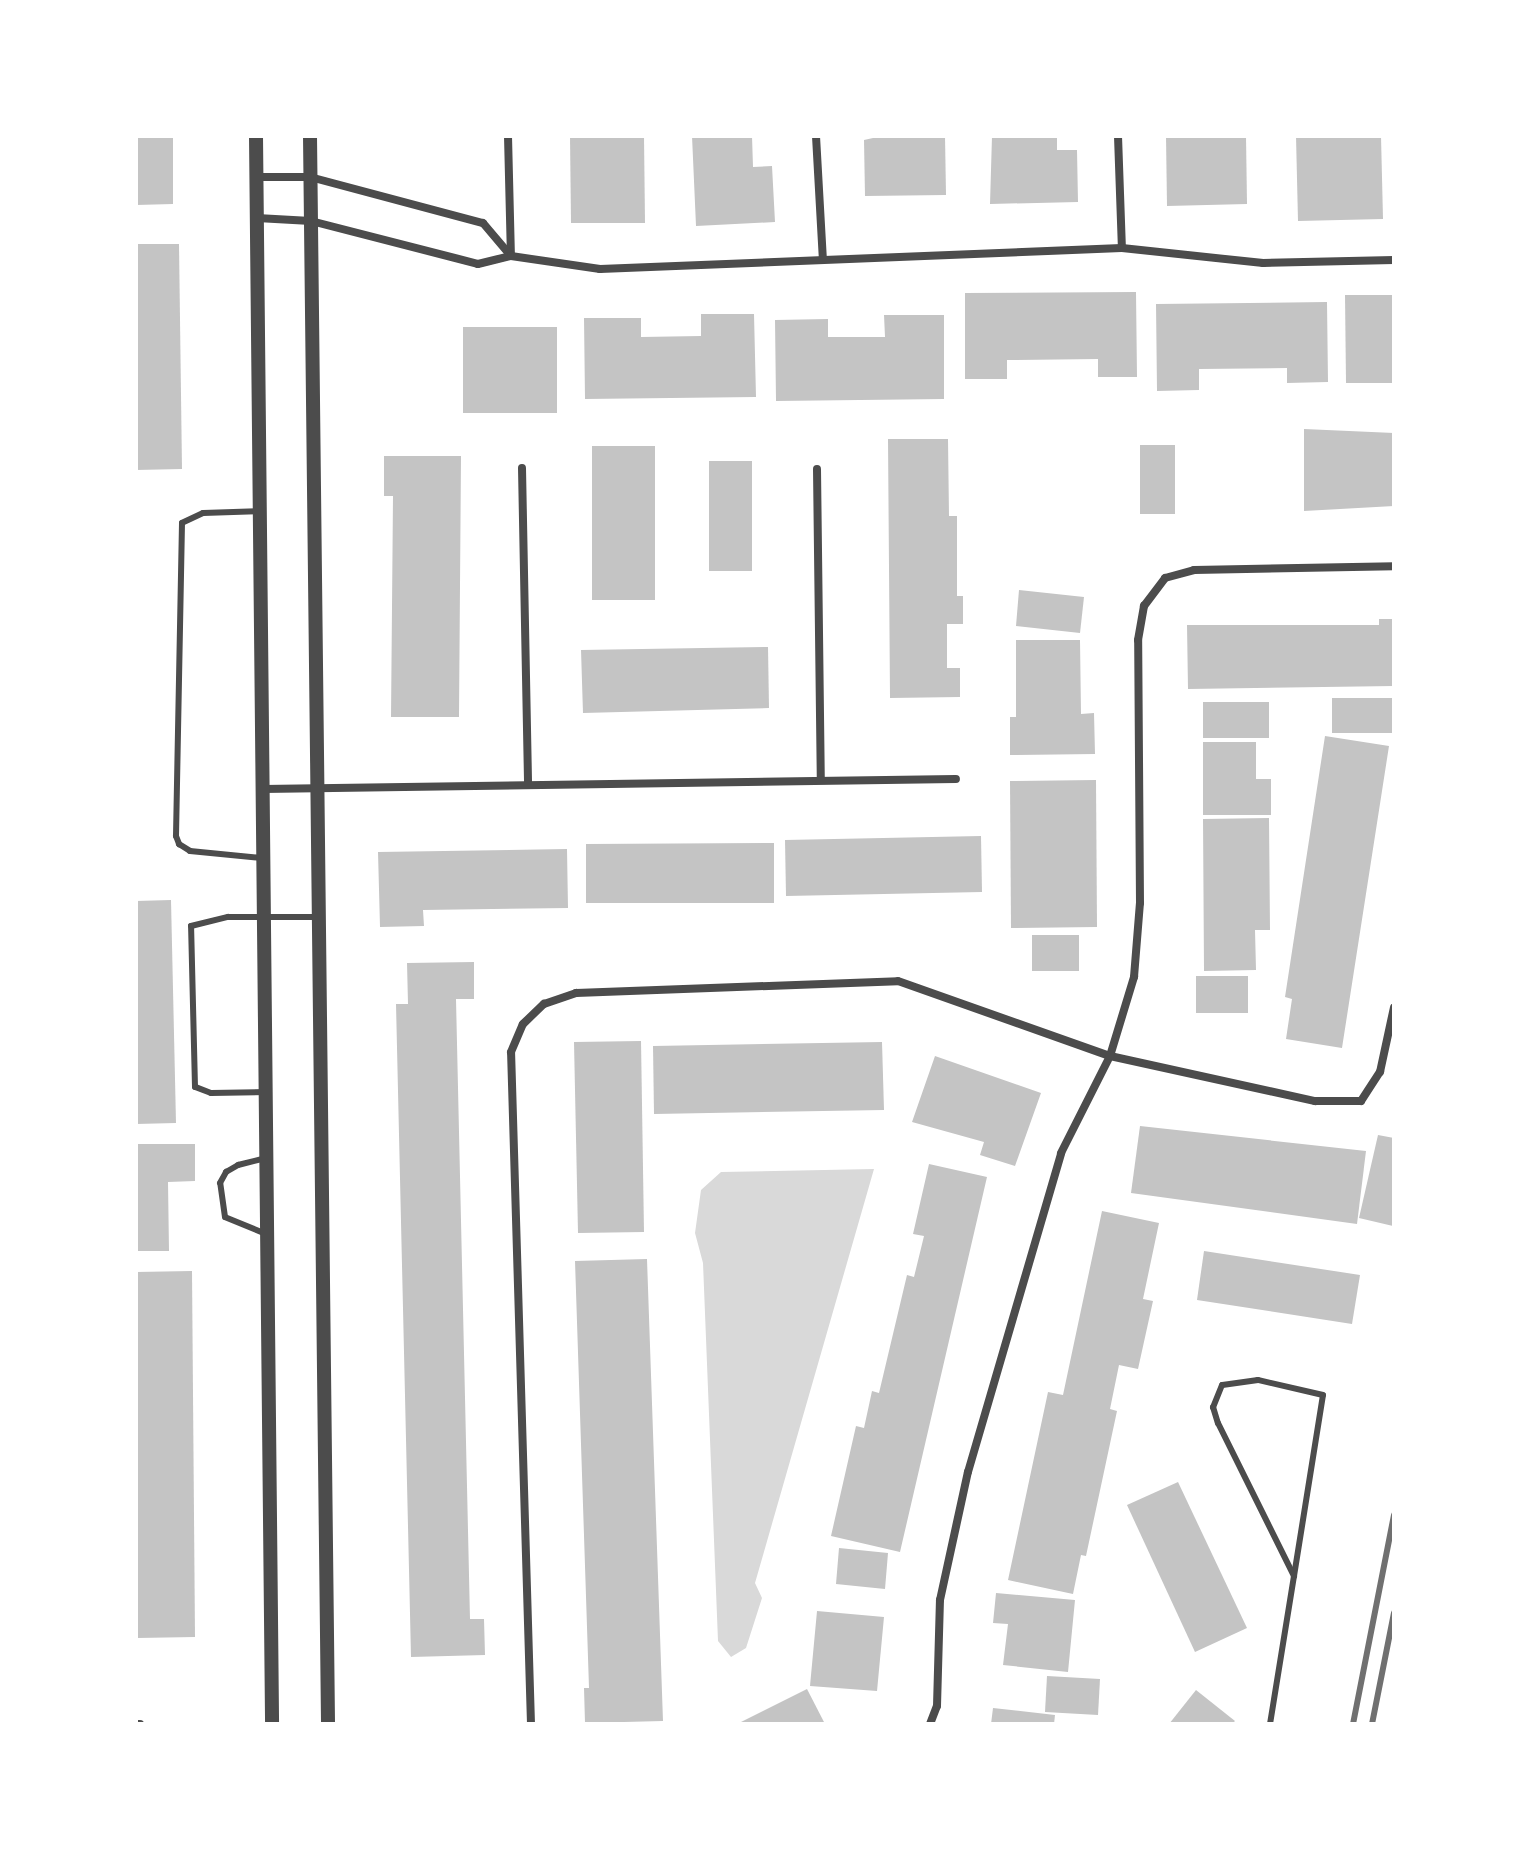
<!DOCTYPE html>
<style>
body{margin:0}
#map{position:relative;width:1530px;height:1860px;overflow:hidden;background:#fff;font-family:"Source Serif 4",serif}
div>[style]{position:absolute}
.water>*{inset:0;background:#d9d9d9}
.building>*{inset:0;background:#c4c4c4}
.service>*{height:6px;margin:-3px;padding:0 3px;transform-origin:3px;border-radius:3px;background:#4c4c4c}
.minor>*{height:8px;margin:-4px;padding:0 4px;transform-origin:4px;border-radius:4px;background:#4c4c4c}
.tertiary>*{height:14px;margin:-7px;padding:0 7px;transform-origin:7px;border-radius:7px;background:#4c4c4c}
.rail>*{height:6px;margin:-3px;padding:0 3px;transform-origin:3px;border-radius:3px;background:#707070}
span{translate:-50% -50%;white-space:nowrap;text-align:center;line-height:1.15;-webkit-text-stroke:8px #fff;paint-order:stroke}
.frame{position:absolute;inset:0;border:138px solid #fff;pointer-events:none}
</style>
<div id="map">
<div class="water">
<div style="clip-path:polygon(874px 1169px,755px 1583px,762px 1598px,746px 1648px,731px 1657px,718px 1641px,703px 1263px,695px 1233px,701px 1190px,721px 1172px)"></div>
</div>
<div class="building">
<div style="clip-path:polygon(136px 136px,173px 136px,173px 204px,136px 205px)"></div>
<div style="clip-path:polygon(570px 136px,644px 136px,645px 223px,571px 223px)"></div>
<div style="clip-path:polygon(692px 136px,752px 136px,753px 167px,772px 166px,775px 222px,696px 226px)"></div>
<div style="clip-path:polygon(882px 136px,945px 136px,946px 195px,865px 196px,864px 140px)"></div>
<div style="clip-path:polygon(992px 136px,1057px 136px,1057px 150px,1077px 150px,1078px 202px,990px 204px)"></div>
<div style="clip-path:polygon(1166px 136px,1246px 136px,1247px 204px,1167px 206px)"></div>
<div style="clip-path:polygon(1296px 136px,1381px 136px,1383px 219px,1298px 221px)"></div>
<div style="clip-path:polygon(136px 244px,179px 244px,182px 469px,136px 470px)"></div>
<div style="clip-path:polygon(1136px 292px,1137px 377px,1098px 377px,1098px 359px,1007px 360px,1007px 379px,965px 379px,965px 293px)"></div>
<div style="clip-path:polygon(1345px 295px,1394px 295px,1394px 383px,1346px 383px)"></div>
<div style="clip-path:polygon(1327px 302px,1328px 382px,1287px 383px,1287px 368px,1199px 369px,1199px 390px,1157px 391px,1156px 304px)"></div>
<div style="clip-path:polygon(701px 314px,754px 314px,756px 397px,585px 399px,584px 318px,641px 318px,641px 337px,701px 336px)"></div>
<div style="clip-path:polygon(884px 315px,944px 315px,944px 399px,776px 401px,775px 320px,828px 319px,828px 337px,885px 337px)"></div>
<div style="clip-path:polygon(463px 327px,557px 327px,557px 413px,463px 413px)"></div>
<div style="clip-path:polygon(1304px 429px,1394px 433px,1394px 506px,1304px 511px)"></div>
<div style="clip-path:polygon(888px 439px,948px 439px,949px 516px,957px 516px,957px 596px,963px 596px,963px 624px,947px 624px,947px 668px,960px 668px,960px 697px,890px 698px)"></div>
<div style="clip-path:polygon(1140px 445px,1175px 445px,1175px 514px,1140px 514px)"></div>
<div style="clip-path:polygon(592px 446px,655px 446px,655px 600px,592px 600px)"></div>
<div style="clip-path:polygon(384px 456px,461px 456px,459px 717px,391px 717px,393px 496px,384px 496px)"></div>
<div style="clip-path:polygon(709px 461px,752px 461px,752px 571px,709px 571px)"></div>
<div style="clip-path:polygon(1019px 590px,1084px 597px,1080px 633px,1016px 626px)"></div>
<div style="clip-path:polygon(1379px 619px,1394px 619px,1394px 686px,1188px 689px,1187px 625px,1379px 625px)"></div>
<div style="clip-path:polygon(1016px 640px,1080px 640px,1081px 714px,1094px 713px,1095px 754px,1010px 755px,1010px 717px,1016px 717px)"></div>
<div style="clip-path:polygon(768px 647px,769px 708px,583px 713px,581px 650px)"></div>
<div style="clip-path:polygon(1332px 698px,1394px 698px,1394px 733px,1332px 733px)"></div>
<div style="clip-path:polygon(1203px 702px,1269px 702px,1269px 738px,1203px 738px)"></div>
<div style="clip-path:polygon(1325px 736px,1389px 746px,1342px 1048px,1286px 1039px,1292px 999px,1285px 997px)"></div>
<div style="clip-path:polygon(1203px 742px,1256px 742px,1256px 779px,1271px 779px,1271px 815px,1203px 815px)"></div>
<div style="clip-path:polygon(1096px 780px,1097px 927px,1011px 928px,1010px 781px)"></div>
<div style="clip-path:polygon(1269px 818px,1270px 930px,1255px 930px,1256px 970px,1204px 971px,1203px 819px)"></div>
<div style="clip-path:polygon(981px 836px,982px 892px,786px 896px,785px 840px)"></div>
<div style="clip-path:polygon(774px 843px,774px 903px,586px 903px,586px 844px)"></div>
<div style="clip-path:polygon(567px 849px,568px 908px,423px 910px,424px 926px,380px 927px,378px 852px)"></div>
<div style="clip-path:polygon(171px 900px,176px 1123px,136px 1124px,136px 901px)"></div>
<div style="clip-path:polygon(1032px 935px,1079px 935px,1079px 971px,1032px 971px)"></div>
<div style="clip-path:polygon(474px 962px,474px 999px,456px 999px,470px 1619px,484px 1619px,485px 1655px,411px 1657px,396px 1004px,408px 1004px,407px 963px)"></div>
<div style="clip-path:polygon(1196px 976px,1248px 976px,1248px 1013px,1196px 1013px)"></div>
<div style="clip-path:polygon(641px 1041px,644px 1232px,578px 1233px,574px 1042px)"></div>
<div style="clip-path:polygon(882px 1042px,884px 1110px,654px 1114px,653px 1046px)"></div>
<div style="clip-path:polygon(935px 1056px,1041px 1093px,1015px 1166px,980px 1155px,984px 1142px,912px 1122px)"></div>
<div style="clip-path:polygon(1140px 1126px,1366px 1151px,1357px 1224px,1131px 1193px)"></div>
<div style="clip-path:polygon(1378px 1135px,1394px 1138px,1393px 1226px,1359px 1218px)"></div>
<div style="clip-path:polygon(136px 1144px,195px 1144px,195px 1181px,168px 1182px,169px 1251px,136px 1251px)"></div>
<div style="clip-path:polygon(929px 1164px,987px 1177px,900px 1552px,831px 1536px,856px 1426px,864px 1428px,872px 1391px,879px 1393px,907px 1275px,914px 1277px,924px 1236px,913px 1234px)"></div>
<div style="clip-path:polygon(1102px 1211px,1159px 1223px,1143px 1299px,1153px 1301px,1138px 1369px,1119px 1365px,1110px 1409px,1117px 1411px,1086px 1556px,1081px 1555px,1073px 1594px,1008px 1580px,1048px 1392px,1063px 1395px)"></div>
<div style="clip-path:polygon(1204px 1251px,1360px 1275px,1352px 1324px,1197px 1300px)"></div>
<div style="clip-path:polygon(647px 1259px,663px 1721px,585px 1723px,584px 1688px,589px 1688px,575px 1261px)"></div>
<div style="clip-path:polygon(192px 1271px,195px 1637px,137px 1638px,136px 1272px)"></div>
<div style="clip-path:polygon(1178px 1482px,1247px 1628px,1195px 1652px,1127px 1505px)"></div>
<div style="clip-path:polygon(839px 1548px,888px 1553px,885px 1589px,836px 1584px)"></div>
<div style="clip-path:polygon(996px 1593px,1075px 1600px,1068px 1672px,1003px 1665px,1008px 1624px,993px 1623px)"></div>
<div style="clip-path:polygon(817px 1611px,884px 1617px,877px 1691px,810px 1686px)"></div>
<div style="clip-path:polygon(1047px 1676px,1100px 1679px,1098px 1715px,1045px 1712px)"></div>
<div style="clip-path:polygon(807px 1689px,825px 1724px,737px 1724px)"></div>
<div style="clip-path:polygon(1196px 1690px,1235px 1721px,1232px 1724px,1169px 1724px)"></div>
<div style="clip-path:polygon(993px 1708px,1055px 1715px,1054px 1724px,991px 1724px)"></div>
</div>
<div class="service">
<div style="left:260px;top:511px;width:57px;rotate:178deg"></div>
<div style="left:203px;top:513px;width:23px;rotate:155deg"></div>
<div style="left:182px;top:523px;width:313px;rotate:91.1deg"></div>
<div style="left:176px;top:836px;width:9px;rotate:69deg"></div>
<div style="left:179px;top:844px;width:13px;rotate:32deg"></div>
<div style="left:190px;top:851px;width:72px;rotate:5.6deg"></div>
<div style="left:266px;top:1092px;width:55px;rotate:179deg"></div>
<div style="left:211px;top:1093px;width:17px;rotate:-159deg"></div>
<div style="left:195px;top:1087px;width:161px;rotate:-91.4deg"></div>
<div style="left:191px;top:926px;width:38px;rotate:-14deg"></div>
<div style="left:228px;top:917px;width:88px"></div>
<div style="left:266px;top:1234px;width:44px;rotate:-157.5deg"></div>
<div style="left:225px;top:1217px;width:34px;rotate:-98deg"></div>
<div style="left:220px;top:1183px;width:13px;rotate:-61deg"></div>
<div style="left:226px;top:1172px;width:14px;rotate:-30deg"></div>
<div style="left:238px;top:1165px;width:30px;rotate:-14deg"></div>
<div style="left:1270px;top:1724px;width:150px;rotate:-80.8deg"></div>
<div style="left:1294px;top:1576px;width:183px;rotate:-80.9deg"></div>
<div style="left:1323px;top:1395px;width:67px;rotate:-167deg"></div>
<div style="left:1258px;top:1380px;width:36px;rotate:172deg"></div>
<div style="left:1222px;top:1385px;width:24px;rotate:112deg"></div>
<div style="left:1213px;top:1407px;width:17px;rotate:73deg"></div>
<div style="left:1218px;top:1423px;width:171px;rotate:63.6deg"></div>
</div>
<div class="minor">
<div style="left:508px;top:136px;width:119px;rotate:88.6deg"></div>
<div style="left:816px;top:136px;width:124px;rotate:86.8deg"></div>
<div style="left:1118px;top:136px;width:112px;rotate:88deg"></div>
<div style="left:257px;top:177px;width:53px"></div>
<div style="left:310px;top:177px;width:179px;rotate:14.9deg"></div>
<div style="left:483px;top:223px;width:43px;rotate:49.7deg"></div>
<div style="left:257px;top:218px;width:54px;rotate:3.2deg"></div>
<div style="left:311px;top:221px;width:172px;rotate:14.4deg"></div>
<div style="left:478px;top:264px;width:34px;rotate:-14deg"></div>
<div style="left:511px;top:256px;width:90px;rotate:8.3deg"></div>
<div style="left:600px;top:269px;width:522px;rotate:-2.3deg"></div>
<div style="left:1122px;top:248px;width:142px;rotate:6.1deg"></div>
<div style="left:1263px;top:263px;width:131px;rotate:-1.3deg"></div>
<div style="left:522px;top:468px;width:316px;rotate:88.9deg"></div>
<div style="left:817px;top:469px;width:311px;rotate:89.3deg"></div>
<div style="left:263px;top:789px;width:693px;rotate:-0.83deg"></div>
<div style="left:136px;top:1724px;width:4px"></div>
<div style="left:531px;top:1724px;width:672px;rotate:-91.7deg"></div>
<div style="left:511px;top:1052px;width:30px;rotate:-67deg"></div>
<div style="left:523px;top:1024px;width:29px;rotate:-44deg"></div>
<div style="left:544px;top:1004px;width:34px;rotate:-19deg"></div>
<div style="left:576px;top:993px;width:322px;rotate:-2.1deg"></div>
<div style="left:898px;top:981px;width:225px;rotate:19.5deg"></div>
<div style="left:1110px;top:1056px;width:210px;rotate:12.4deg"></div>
<div style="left:1315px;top:1101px;width:46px"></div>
<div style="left:1361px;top:1101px;width:35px;rotate:-57deg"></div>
<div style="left:1380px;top:1072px;width:66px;rotate:-77.8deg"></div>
<div style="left:930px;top:1724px;width:19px;rotate:-69deg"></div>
<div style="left:937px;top:1706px;width:106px;rotate:-88.4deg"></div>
<div style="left:940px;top:1600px;width:131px;rotate:-77.7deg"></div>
<div style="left:968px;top:1472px;width:332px;rotate:-73.7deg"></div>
<div style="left:1061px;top:1153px;width:109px;rotate:-63.2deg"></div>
<div style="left:1110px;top:1056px;width:83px;rotate:-73.1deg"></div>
<div style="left:1134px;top:977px;width:74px;rotate:-85.4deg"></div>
<div style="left:1140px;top:903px;width:263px;rotate:-90.4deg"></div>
<div style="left:1138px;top:640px;width:35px;rotate:-80deg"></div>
<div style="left:1144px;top:606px;width:35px;rotate:-53deg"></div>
<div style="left:1165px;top:578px;width:30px;rotate:-15deg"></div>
<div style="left:1194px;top:570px;width:200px;rotate:-1.1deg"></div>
</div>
<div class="tertiary">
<div style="left:256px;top:136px;width:1588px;rotate:89.42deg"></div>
<div style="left:310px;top:136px;width:1588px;rotate:89.35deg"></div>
</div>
<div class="rail">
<div style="left:1353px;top:1724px;width:213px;rotate:-78.9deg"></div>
<div style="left:1372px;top:1724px;width:113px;rotate:-78.8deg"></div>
</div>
<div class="frame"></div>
</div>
